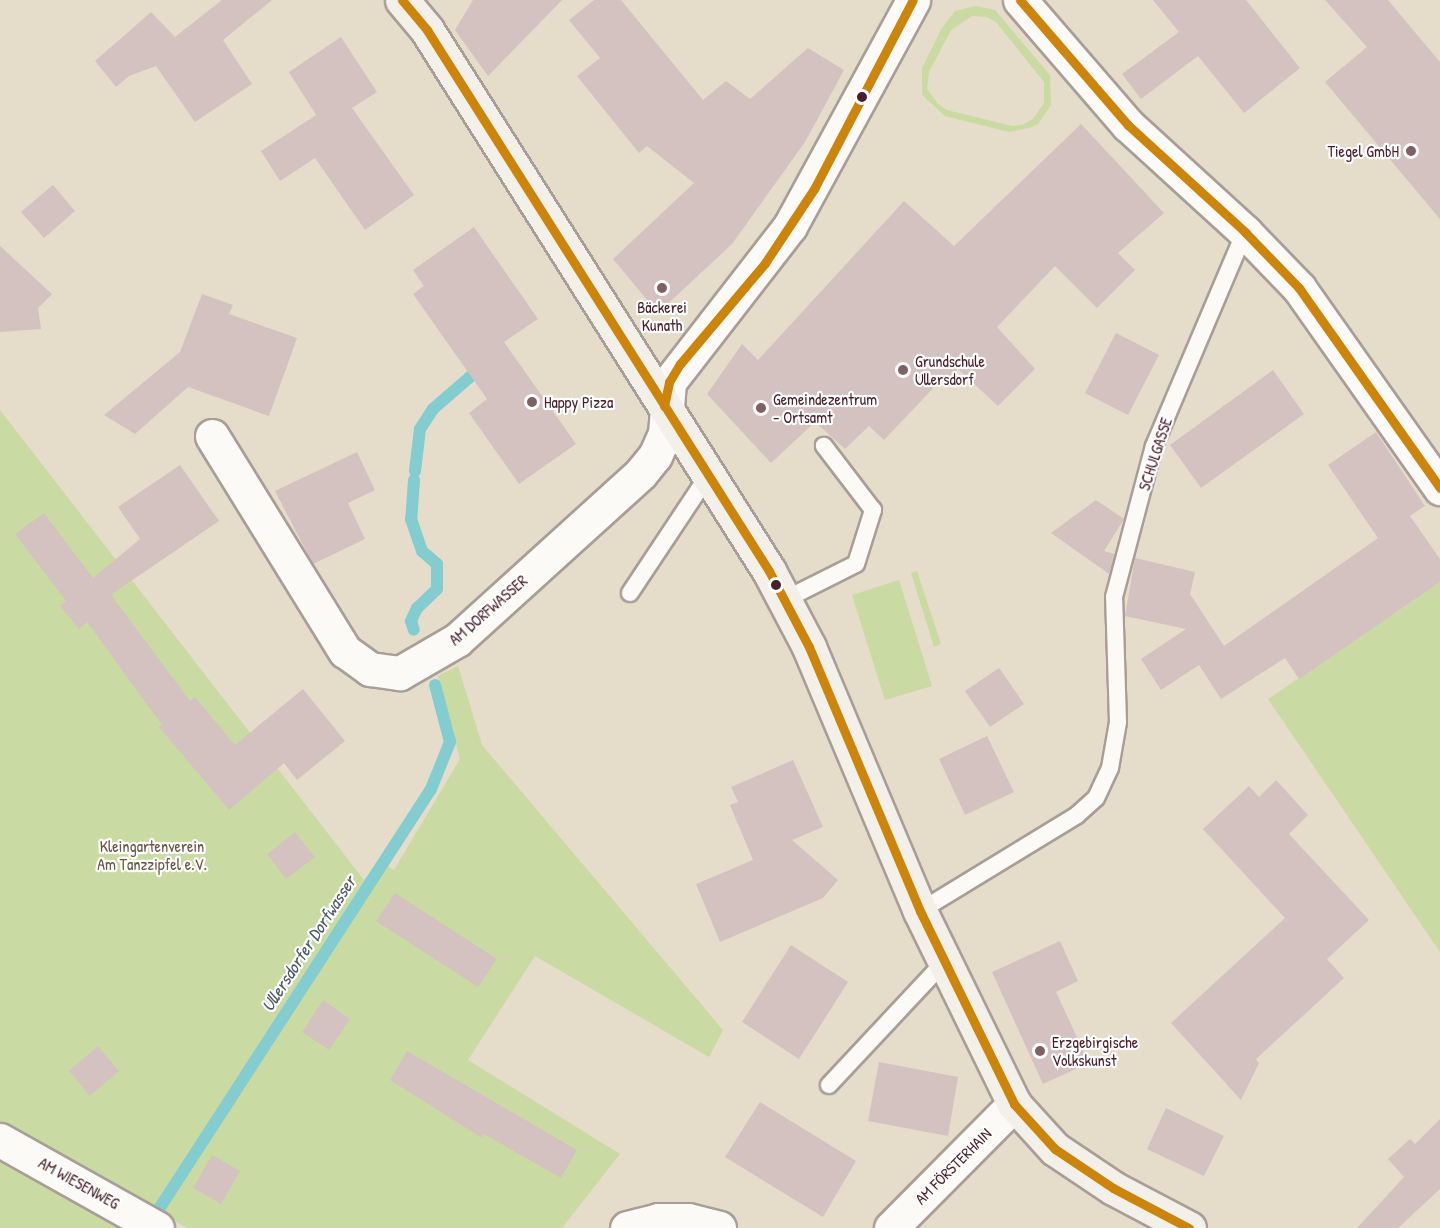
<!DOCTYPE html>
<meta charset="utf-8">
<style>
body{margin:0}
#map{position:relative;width:1440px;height:1228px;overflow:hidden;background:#e5dcca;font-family:"Patrick Hand",sans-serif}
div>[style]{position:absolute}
.green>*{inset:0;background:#cadaa3}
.stream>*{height:12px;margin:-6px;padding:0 6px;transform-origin:6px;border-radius:6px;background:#83ccd0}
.building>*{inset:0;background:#d4c2c1}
.roads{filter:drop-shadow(2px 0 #a99e96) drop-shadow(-2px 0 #a99e96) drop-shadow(0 2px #a99e96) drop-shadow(0 -2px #a99e96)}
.service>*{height:16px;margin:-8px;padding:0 8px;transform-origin:8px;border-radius:8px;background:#fbfaf7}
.minor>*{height:33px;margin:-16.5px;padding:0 16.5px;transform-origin:16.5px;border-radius:16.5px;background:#fbfaf7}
.secondary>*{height:33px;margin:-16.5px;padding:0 16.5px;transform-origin:16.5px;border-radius:16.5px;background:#f3f0e9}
.bus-1>*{height:9px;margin:-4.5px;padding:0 4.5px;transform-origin:4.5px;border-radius:4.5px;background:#cc840b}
.dots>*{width:16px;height:16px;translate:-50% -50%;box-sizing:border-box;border:3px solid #fff;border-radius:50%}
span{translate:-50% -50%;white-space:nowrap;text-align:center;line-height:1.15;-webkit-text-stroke:4.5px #fff;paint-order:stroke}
.poi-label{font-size:16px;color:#4a1f2b}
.right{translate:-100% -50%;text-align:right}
.left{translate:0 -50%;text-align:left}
.street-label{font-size:16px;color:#4a1f2b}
.park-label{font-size:16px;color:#6a5745}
.water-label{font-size:18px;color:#4f5965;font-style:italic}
</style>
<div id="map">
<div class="green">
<div style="clip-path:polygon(evenodd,976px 6px,995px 10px,1050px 75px,1051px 105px,1038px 124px,1029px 128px,1009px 132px,945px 116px,922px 95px,922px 68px,942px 28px,955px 11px,976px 6px,972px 16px,987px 17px,996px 22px,1044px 82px,1044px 103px,1033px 119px,1022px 125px,1012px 126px,947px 110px,938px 104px,927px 89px,929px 72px,951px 30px,972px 16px)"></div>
<div style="clip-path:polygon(0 410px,364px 880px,378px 860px,394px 870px,460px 759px,438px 676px,458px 666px,482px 745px,723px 1030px,709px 1057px,535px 956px,468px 1060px,620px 1154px,562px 1228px,187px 1228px,0 1123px)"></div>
<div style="clip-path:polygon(917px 571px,941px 644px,934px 647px,911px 573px)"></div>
<div style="clip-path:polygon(899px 580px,932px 686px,885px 700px,852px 595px)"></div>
<div style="clip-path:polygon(1440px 582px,1440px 952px,1268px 699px)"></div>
<div style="clip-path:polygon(0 1160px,92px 1211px,120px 1228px,0 1228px)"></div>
</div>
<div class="stream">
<div style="left:415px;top:471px;width:42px;rotate:-83.2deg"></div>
<div style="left:420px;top:429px;width:24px;rotate:-57deg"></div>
<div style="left:433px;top:409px;width:50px;rotate:-41deg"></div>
<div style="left:414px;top:480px;width:39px;rotate:94deg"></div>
<div style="left:411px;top:519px;width:34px;rotate:71deg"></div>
<div style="left:422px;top:551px;width:20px;rotate:41deg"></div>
<div style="left:437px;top:564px;width:25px;rotate:90deg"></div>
<div style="left:437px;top:589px;width:28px;rotate:136deg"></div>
<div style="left:417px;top:608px;width:14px;rotate:115deg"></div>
<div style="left:411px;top:621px;width:9px;rotate:72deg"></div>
<div style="left:159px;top:1209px;width:500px;rotate:-57.07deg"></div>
<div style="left:431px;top:789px;width:51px;rotate:-68deg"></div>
<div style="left:450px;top:742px;width:59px;rotate:-104.7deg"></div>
</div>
<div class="building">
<div style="clip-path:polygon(222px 0,272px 0,223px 40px,252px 84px,195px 122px,156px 66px,129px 76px,116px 87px,95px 61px,151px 12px,175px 37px)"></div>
<div style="clip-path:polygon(473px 0,562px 0,488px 76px,455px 30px)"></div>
<div style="clip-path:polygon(594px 0,621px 0,703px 100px,726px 81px,750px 99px,808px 48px,844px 70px,805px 142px,732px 244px,658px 313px,613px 259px,694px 183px,647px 146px,639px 153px,577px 76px,600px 58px,569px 20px)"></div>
<div style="clip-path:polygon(1153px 0,1246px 0,1300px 68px,1244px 113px,1198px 56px,1141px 99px,1122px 74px,1179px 32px)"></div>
<div style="clip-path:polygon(1325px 0,1388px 0,1440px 62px,1440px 219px,1325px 82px,1367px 47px)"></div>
<div style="clip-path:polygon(341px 37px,377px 92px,352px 108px,414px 195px,365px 230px,315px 158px,280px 181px,261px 151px,316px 115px,289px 72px)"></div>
<div style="clip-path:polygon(1081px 124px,1164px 213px,1118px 253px,1135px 270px,1097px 308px,1055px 266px,997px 327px,1035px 369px,998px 406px,958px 369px,945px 383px,941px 380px,884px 440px,869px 426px,845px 449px,815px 422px,771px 463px,707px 394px,742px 344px,758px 360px,904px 201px,954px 246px)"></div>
<div style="clip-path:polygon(53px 185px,75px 211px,44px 238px,21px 212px)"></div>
<div style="clip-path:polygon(474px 227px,538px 319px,504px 342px,576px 444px,519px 484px,469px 413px,487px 399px,413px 294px,424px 286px,413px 270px)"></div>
<div style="clip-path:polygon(0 246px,52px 294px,38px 308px,41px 329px,0 332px)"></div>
<div style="clip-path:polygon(202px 294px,233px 305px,229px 314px,297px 338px,269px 416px,188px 387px,135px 434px,104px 415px,180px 352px)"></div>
<div style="clip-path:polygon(1116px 333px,1159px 355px,1128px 415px,1085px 393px)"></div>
<div style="clip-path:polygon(1273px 370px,1304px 414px,1201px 488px,1170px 445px)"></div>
<div style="clip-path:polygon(1376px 432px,1425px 506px,1410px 516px,1440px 559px,1440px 582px,1299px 679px,1285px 658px,1221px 699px,1199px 665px,1161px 690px,1141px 659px,1186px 629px,1125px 616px,1135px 558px,1195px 572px,1190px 594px,1224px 646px,1378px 538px,1328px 465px)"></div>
<div style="clip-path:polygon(357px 452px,375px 490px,348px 503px,365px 539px,313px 564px,275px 491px)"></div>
<div style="clip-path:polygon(180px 465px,219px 521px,112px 594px,114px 599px,190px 701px,195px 697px,235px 745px,303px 689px,345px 741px,297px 780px,284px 763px,229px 810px,159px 727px,162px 725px,87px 622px,79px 629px,60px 606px,66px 601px,15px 534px,44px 513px,93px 578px,140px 539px,118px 507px)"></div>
<div style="clip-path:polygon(1096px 500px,1124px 519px,1104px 551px,1115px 554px,1109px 574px,1051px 533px)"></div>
<div style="clip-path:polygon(999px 668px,1024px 704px,990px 727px,965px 691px)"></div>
<div style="clip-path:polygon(987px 736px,1014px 792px,965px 815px,939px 759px)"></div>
<div style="clip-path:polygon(793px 760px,823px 827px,792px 840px,838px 880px,823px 898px,720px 942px,696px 884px,753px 860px,730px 805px,738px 802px,731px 787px)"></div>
<div style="clip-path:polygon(1276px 780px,1308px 815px,1289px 834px,1369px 920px,1327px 959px,1344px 978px,1256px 1059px,1259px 1063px,1241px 1100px,1171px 1023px,1285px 918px,1203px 829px,1249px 786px,1259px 797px)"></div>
<div style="clip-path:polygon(295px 832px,315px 857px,286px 879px,267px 854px)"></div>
<div style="clip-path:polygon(395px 893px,497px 959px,478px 987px,376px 921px)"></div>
<div style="clip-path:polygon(1060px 941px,1078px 981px,1056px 992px,1089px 1063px,1043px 1084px,992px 972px)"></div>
<div style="clip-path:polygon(791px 945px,848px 982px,799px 1059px,742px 1022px)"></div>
<div style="clip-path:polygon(323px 1000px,350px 1019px,329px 1050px,302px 1032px)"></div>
<div style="clip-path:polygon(98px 1046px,119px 1071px,90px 1096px,69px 1071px)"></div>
<div style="clip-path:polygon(407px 1051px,577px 1150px,561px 1178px,484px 1134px,482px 1138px,390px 1080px)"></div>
<div style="clip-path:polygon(879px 1062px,958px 1077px,948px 1136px,868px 1121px)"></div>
<div style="clip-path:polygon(760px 1102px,856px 1161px,823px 1217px,725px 1157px)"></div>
<div style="clip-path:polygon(1166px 1108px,1224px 1136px,1204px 1176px,1147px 1149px)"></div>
<div style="clip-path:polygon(1440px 1119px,1440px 1189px,1398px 1228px,1357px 1228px,1404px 1177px,1388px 1159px,1410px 1139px,1415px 1144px)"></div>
<div style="clip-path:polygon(212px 1155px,240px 1171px,221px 1204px,193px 1188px)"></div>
</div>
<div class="roads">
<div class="service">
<div style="left:630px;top:593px;width:143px;rotate:-56.4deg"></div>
<div style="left:784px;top:600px;width:80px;rotate:-26.6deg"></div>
<div style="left:856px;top:564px;width:57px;rotate:-72.5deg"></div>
<div style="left:873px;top:510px;width:81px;rotate:-127.4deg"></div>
<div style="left:920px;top:911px;width:184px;rotate:-31.4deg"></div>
<div style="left:1077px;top:815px;width:25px;rotate:-42deg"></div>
<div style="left:1096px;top:798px;width:33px;rotate:-65deg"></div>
<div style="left:1110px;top:768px;width:47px;rotate:-80.1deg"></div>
<div style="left:1118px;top:722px;width:125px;rotate:-91.8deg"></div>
<div style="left:1114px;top:597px;width:156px;rotate:-75.2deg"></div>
<div style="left:1154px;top:446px;width:233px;rotate:-67deg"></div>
<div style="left:829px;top:1085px;width:168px;rotate:-46.9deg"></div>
</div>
<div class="minor">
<div style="left:1020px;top:0;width:165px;rotate:49.2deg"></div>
<div style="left:1128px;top:125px;width:159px;rotate:42.4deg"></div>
<div style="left:1245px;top:232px;width:78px;rotate:46deg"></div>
<div style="left:1299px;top:288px;width:245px;rotate:54.8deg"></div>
<div style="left:212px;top:436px;width:253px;rotate:58.3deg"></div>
<div style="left:345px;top:651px;width:31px;rotate:36deg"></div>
<div style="left:370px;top:669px;width:30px;rotate:8deg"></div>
<div style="left:400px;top:673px;width:66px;rotate:-30.1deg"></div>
<div style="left:457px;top:640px;width:248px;rotate:-42.2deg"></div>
<div style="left:641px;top:473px;width:22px;rotate:-51deg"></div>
<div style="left:655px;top:456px;width:24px;rotate:-66deg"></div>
<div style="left:665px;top:434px;width:52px;rotate:-85.6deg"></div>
<div style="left:669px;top:382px;width:197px;rotate:-52.2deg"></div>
<div style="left:790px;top:226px;width:257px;rotate:-61.4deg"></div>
<div style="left:0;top:1140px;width:180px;rotate:29.3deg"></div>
<div style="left:627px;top:1228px;width:32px;rotate:-14deg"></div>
<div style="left:658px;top:1220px;width:30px"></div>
<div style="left:688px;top:1220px;width:32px;rotate:14deg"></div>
<div style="left:891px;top:1228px;width:175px;rotate:-45.2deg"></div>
</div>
<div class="secondary">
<div style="left:402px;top:0;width:39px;rotate:50deg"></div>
<div style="left:427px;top:30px;width:640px;rotate:57.7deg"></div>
<div style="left:769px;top:571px;width:86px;rotate:62.2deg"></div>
<div style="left:809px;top:647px;width:286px;rotate:67.2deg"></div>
<div style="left:920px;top:911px;width:215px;rotate:64deg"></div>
<div style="left:1014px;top:1104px;width:61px;rotate:47.7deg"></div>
<div style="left:1055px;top:1149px;width:70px;rotate:33.9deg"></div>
<div style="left:1113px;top:1188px;width:86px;rotate:27.8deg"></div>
</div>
</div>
<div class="bus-1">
<div style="left:402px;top:0;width:39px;rotate:50deg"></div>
<div style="left:427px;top:30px;width:640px;rotate:57.7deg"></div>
<div style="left:769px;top:571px;width:86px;rotate:62.2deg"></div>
<div style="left:809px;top:647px;width:286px;rotate:67.2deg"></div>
<div style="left:920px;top:911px;width:215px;rotate:64deg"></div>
<div style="left:1014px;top:1104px;width:61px;rotate:47.7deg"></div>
<div style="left:1055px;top:1149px;width:70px;rotate:33.9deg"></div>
<div style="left:1113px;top:1188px;width:86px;rotate:27.8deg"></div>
<div style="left:1020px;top:0;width:165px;rotate:49.2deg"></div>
<div style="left:1128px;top:125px;width:159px;rotate:42.4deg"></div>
<div style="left:1245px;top:232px;width:78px;rotate:46deg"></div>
<div style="left:1299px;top:288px;width:245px;rotate:54.8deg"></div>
<div style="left:664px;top:406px;width:25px;rotate:-78deg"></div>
<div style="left:669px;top:382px;width:21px;rotate:-59deg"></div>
<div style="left:680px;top:364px;width:132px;rotate:-49.9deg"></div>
<div style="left:765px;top:263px;width:89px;rotate:-56.5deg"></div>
<div style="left:814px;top:189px;width:213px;rotate:-62.4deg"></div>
</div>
<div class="dots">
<div style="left:862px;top:97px;background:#4a1f2b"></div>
<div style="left:1411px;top:151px;background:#806163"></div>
<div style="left:662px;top:288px;background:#806163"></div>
<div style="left:903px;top:370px;background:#806163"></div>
<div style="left:532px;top:402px;background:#806163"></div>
<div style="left:761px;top:408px;background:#806163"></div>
<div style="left:776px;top:585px;background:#4a1f2b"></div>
<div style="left:1040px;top:1051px;background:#806163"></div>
</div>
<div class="poi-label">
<span class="right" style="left:1399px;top:151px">Tiegel GmbH</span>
<span style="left:662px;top:316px">Bäckerei<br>Kunath</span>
<span class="left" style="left:915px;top:370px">Grundschule<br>Ullersdorf</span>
<span class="left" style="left:773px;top:408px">Gemeindezentrum<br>- Ortsamt</span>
<span class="left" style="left:544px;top:402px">Happy Pizza</span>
<span class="left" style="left:1052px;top:1051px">Erzgebirgische<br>Volkskunst</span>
</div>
<div class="street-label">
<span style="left:1155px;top:454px;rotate:-72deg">SCHULGASSE</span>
<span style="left:488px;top:610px;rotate:-41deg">AM DORFWASSER</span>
<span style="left:953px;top:1166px;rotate:-45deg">AM FÖRSTERHAIN</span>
<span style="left:79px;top:1183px;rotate:29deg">AM WIESENWEG</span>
</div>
<div class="park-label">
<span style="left:152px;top:855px">Kleingartenverein<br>Am Tanzzipfel e.V.</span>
</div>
<div class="water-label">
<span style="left:309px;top:944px;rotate:-57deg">Ullersdorfer Dorfwasser</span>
</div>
</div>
